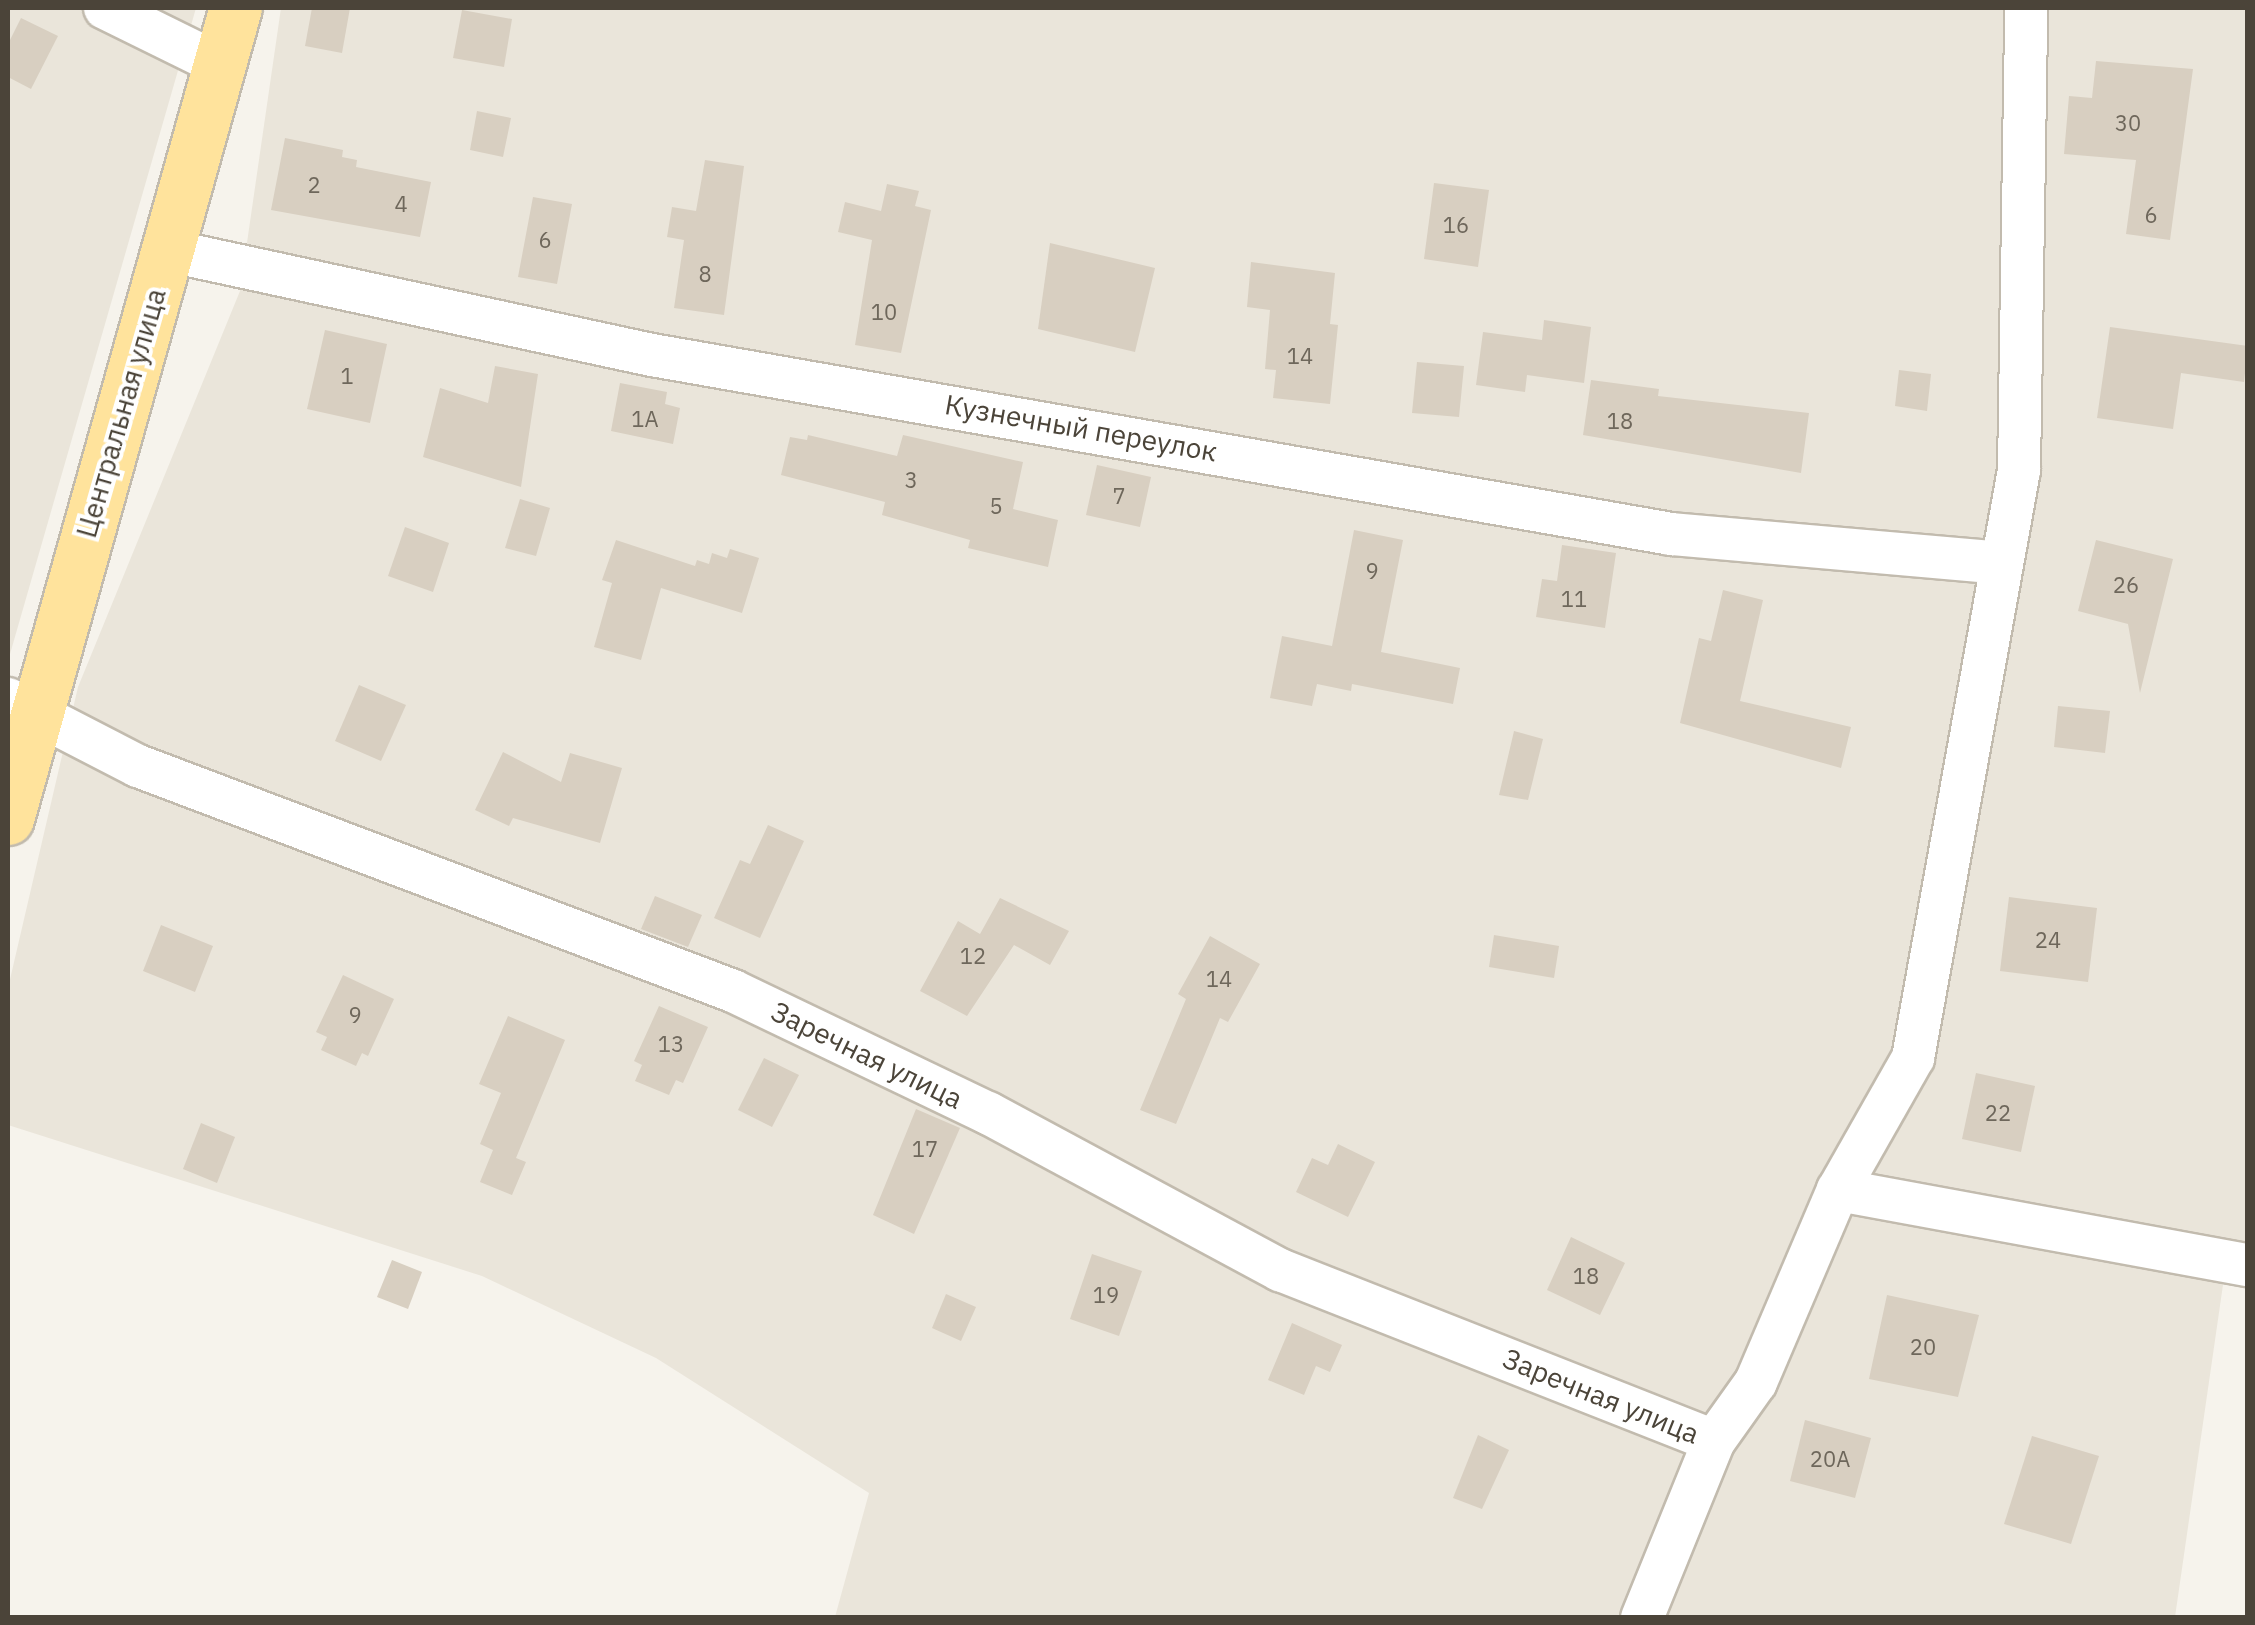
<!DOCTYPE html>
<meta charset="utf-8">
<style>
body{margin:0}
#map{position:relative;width:2255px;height:1625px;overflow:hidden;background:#f6f3ec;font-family:"IBM Plex Sans",sans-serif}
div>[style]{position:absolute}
.residential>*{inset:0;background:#eae5da}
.building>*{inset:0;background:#d8cfc1}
.roads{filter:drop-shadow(2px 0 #c2bbae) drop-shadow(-2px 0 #c2bbae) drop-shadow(0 2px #c2bbae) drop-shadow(0 -2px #c2bbae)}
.minor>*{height:42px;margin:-21px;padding:0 21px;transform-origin:21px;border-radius:21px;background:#fff}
.major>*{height:52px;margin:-26px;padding:0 26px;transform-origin:26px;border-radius:26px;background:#ffe39c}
span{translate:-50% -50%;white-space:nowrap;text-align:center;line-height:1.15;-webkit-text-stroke:8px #fff;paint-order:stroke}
.number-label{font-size:22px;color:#6e675b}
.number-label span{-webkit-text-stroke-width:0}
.street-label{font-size:28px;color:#4b4439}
.frame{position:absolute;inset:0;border:10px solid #4b4439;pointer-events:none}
</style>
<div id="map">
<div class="residential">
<div style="clip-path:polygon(8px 8px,196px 8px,8px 661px)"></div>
<div style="clip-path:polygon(281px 8px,2247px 8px,2248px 1283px,2224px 1278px,2175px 1617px,835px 1617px,869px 1493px,656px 1358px,482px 1276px,8px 1125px,8px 988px,78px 687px,240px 291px)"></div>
</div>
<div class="building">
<div style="clip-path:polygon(312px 8px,350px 8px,342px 53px,305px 46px)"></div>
<div style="clip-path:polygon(462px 10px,512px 19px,504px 67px,453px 58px)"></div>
<div style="clip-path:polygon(21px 18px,58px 36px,31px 89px,8px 77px,8px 44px)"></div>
<div style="clip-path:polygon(2096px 61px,2193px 69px,2170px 240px,2126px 234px,2136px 160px,2064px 154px,2069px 96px,2092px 98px)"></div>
<div style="clip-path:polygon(477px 111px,511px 118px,503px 157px,470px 150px)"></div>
<div style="clip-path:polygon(285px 138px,343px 150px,342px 157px,357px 160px,356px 167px,431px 182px,420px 237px,271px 210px)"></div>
<div style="clip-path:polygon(705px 160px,744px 166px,724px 315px,674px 308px,684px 240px,667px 237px,672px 207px,696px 211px)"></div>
<div style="clip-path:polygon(1434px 183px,1489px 190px,1478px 267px,1424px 259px)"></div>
<div style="clip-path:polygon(887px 184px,919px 191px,915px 206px,931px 210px,901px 353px,855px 345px,872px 240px,838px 232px,845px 202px,881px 211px)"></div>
<div style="clip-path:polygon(533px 197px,572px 204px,557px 284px,518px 277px)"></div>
<div style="clip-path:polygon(1050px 243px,1155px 268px,1135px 352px,1038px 329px)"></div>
<div style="clip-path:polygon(1251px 262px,1335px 273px,1330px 324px,1338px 325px,1330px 404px,1273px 398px,1276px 370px,1265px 369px,1270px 310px,1247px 307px)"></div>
<div style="clip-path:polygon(1544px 320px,1591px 327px,1584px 383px,1527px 375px,1525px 392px,1476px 385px,1483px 332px,1542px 340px)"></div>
<div style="clip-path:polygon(2110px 327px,2248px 346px,2244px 382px,2181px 373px,2173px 429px,2097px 418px)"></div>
<div style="clip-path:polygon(325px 330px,387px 344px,370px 423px,307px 409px)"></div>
<div style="clip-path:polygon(1417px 362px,1464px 366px,1459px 417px,1412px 413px)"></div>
<div style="clip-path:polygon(495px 366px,538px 374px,521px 487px,423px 457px,440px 388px,488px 403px)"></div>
<div style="clip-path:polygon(1899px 370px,1931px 374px,1927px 411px,1895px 406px)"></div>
<div style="clip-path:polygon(1591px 380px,1659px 389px,1658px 396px,1809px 413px,1801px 473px,1583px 435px)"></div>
<div style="clip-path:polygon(620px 383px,667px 392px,665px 404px,680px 408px,673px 444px,611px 431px)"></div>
<div style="clip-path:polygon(808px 435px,897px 456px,903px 435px,1023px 462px,1013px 509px,1058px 520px,1048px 567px,968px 548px,970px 540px,882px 515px,885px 502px,781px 475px,790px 437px,807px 440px)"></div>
<div style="clip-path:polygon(1097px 465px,1151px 477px,1140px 527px,1086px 515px)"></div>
<div style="clip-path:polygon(520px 499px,550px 508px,536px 556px,505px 548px)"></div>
<div style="clip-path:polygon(405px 527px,449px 543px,433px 592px,388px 576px)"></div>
<div style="clip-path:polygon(1354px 530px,1403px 540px,1381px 652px,1460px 668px,1453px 704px,1352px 684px,1351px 691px,1317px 684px,1312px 706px,1270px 698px,1282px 636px,1332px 646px)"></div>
<div style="clip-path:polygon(616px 540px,695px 566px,697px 560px,709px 564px,712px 553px,727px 558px,730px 549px,759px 558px,742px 613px,661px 588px,641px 660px,594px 647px,612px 583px,602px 580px)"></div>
<div style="clip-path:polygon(2096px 540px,2173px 559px,2140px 693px,2128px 624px,2078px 611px)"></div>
<div style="clip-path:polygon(1562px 545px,1616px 553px,1605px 628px,1536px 617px,1542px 579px,1557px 581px)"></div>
<div style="clip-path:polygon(1723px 590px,1763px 600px,1740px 701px,1851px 727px,1841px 768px,1680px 723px,1699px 638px,1711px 641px)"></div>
<div style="clip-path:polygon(359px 685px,406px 705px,381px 761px,335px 741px)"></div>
<div style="clip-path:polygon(2058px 706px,2110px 711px,2105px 753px,2054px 747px)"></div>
<div style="clip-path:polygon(1514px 731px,1543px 739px,1528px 800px,1499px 795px)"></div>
<div style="clip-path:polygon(503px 752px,561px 782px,570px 753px,622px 768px,600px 843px,513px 818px,509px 826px,475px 810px)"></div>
<div style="clip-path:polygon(768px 825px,804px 841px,760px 938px,714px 918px,740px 860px,750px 864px)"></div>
<div style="clip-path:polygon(655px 896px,702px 915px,688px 947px,641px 929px)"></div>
<div style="clip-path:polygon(2009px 897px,2097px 908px,2088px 982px,2000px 971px)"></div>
<div style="clip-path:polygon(1000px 898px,1069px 931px,1050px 965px,1014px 945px,967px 1016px,920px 991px,958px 921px,980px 934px)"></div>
<div style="clip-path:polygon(161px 925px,213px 946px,195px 992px,143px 971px)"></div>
<div style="clip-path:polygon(1494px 935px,1559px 946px,1554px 978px,1489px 967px)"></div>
<div style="clip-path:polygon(1210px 936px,1260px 964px,1228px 1022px,1220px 1018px,1176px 1124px,1140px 1110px,1186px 999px,1178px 994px)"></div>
<div style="clip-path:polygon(343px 975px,394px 999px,368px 1056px,362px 1053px,356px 1066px,321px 1050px,327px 1037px,316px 1032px)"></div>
<div style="clip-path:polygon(659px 1006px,708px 1027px,683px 1083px,676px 1080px,669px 1095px,635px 1081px,642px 1065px,634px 1061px)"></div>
<div style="clip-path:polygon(508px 1016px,565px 1040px,516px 1158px,526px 1162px,512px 1195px,480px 1182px,493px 1150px,480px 1144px,501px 1093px,479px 1084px)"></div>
<div style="clip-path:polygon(764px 1058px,799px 1075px,772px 1127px,738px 1110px)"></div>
<div style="clip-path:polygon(1976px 1073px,2035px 1086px,2021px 1152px,1962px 1139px)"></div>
<div style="clip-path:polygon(916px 1109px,960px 1128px,914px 1234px,873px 1215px)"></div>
<div style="clip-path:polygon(201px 1123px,235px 1137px,217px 1183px,183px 1169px)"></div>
<div style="clip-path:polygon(1338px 1144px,1375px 1162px,1348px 1217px,1296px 1192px,1312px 1158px,1328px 1165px)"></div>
<div style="clip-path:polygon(1571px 1237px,1625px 1263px,1600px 1315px,1547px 1290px)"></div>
<div style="clip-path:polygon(1092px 1254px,1142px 1271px,1119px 1336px,1070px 1319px)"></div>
<div style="clip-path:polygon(392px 1260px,422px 1272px,408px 1309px,377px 1297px)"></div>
<div style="clip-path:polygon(946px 1294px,976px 1307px,961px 1341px,932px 1328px)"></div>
<div style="clip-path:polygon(1887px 1295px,1979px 1315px,1958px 1397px,1869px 1379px)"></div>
<div style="clip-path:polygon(1292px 1323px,1342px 1345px,1330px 1372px,1316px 1366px,1304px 1395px,1268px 1380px)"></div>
<div style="clip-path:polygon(1805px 1420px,1871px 1438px,1855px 1498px,1790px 1481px)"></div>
<div style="clip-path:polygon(1478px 1435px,1509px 1450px,1482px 1509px,1453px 1498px)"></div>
<div style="clip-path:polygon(2032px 1436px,2099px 1456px,2071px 1544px,2004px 1524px)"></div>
</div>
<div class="roads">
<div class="minor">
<div style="left:105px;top:8px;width:129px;rotate:26.2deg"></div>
<div style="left:166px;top:250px;width:497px;rotate:12.2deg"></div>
<div style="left:652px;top:355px;width:1035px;rotate:9.96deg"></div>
<div style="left:1671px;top:534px;width:332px;rotate:5deg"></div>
<div style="left:8px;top:699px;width:146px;rotate:27.3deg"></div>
<div style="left:138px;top:766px;width:636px;rotate:20.71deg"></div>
<div style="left:733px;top:991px;width:283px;rotate:25.6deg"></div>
<div style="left:988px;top:1113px;width:332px;rotate:28.3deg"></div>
<div style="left:1280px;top:1270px;width:466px;rotate:21.5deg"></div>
<div style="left:1838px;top:1190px;width:417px;rotate:10.4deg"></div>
<div style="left:1642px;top:1618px;width:191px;rotate:-67.9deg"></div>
<div style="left:1714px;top:1441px;width:72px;rotate:-54.6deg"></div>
<div style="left:1756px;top:1382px;width:209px;rotate:-66.9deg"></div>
<div style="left:1838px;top:1190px;width:152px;rotate:-60.4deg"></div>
<div style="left:1913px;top:1058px;width:597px;rotate:-79.78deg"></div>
<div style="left:2019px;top:470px;width:462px;rotate:-89.1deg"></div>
</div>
<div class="major">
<div style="left:8px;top:819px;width:842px;rotate:-74.3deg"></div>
</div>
</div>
<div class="number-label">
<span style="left:2128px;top:123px">30</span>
<span style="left:314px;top:185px">2</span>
<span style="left:401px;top:204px">4</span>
<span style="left:2151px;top:215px">6</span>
<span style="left:1456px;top:225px">16</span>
<span style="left:545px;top:240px">6</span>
<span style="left:705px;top:274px">8</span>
<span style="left:884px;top:312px">10</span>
<span style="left:1300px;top:356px">14</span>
<span style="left:347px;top:376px">1</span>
<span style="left:645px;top:419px">1А</span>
<span style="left:1620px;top:421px">18</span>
<span style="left:911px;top:480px">3</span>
<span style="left:1119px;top:496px">7</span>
<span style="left:996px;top:506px">5</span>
<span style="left:1372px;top:571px">9</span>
<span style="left:2126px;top:585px">26</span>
<span style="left:1574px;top:599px">11</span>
<span style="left:2048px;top:940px">24</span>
<span style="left:973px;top:956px">12</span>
<span style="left:1219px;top:979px">14</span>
<span style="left:355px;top:1015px">9</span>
<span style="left:671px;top:1044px">13</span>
<span style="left:1998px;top:1113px">22</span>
<span style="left:925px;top:1149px">17</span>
<span style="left:1586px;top:1276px">18</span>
<span style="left:1106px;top:1295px">19</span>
<span style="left:1923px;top:1347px">20</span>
<span style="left:1830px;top:1459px">20А</span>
</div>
<div class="street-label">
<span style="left:121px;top:413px;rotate:-74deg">Центральная улица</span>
<span style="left:1081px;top:428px;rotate:10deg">Кузнечный переулок</span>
<span style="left:867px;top:1055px;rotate:26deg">Заречная улица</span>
<span style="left:1601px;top:1396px;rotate:22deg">Заречная улица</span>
</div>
<div class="frame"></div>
</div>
